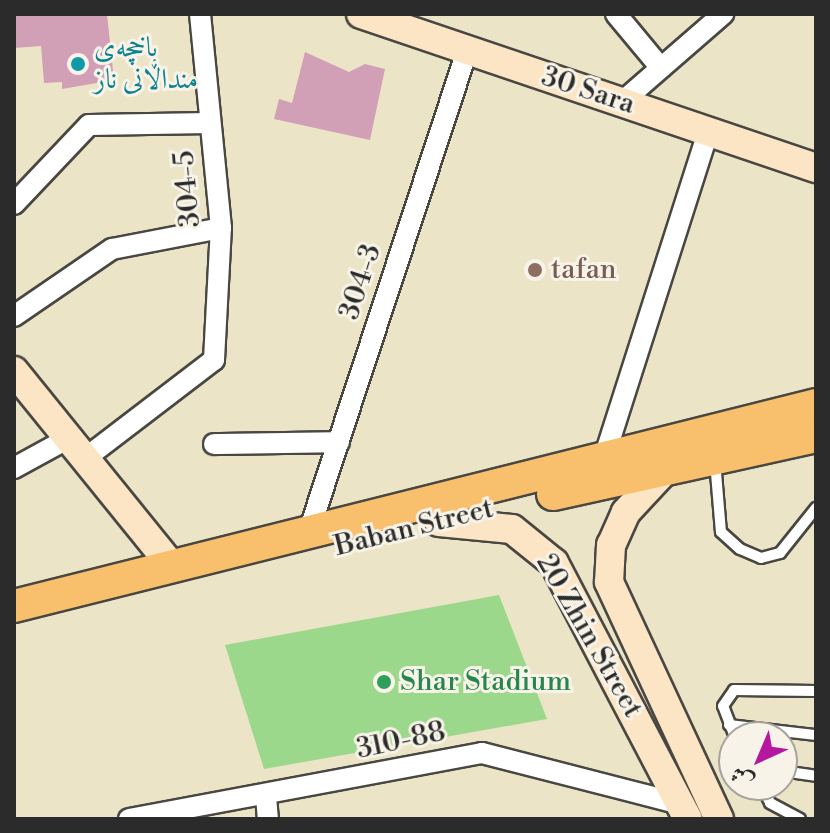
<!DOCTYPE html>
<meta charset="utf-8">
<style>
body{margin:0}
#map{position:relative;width:830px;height:833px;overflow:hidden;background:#ece4c7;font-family:"Libre Bodoni",Amiri,serif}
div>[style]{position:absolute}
.green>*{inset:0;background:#9bd88c}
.building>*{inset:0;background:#d2a0b6}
.roads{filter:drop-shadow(2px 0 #484742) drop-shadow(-2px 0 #484742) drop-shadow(0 2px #484742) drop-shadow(0 -2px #484742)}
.lane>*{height:10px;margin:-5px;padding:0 5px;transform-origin:5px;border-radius:5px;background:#fff}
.street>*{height:20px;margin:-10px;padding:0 10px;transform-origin:10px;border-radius:10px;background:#fff}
.secondary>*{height:28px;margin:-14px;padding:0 14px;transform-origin:14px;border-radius:14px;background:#fce5c4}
.primary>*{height:32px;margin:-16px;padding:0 16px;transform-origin:16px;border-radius:16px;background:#f8bf6c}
.dots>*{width:22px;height:22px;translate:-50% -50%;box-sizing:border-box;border:4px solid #f7f3e8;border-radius:50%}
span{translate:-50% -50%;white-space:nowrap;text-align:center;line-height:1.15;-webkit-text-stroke:6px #f7f3e8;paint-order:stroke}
.culture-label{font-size:28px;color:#0d838f}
.left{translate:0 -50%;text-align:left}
.street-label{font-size:28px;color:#2b2b2b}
.education-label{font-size:28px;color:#785e54}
.leisure-label{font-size:28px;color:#27864d}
.frame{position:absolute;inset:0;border:16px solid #2b2b2b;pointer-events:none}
.north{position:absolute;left:718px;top:721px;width:80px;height:80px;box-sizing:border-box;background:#f7f3e8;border:2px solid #a5a39c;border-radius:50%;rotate:224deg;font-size:22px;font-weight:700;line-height:32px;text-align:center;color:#2b2b2b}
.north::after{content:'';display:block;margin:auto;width:28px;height:36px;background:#b5179e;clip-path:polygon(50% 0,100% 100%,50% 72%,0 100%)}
</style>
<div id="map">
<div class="green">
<div style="clip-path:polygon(499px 595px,547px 719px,264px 769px,225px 645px)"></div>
</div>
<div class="building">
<div style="clip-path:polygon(14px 14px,107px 14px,114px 80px,62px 89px,62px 82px,44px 83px,41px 46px,14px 48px)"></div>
<div style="clip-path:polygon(305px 52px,349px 72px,365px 64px,385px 69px,370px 140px,274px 119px,279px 99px,292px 103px)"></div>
</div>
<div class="roads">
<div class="lane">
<div style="left:715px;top:461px;width:71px;rotate:85.2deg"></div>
<div style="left:721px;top:532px;width:25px;rotate:42deg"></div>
<div style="left:740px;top:549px;width:23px;rotate:23deg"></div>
<div style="left:761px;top:558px;width:20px;rotate:-15deg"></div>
<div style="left:780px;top:553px;width:58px;rotate:-51.3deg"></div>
<div style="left:729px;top:725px;width:88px;rotate:6.6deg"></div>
<div style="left:735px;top:737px;width:33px;rotate:-111deg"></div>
<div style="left:723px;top:706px;width:19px;rotate:-55deg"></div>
<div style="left:734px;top:690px;width:82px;rotate:0.7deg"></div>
<div style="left:782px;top:771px;width:34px;rotate:8deg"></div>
<div style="left:761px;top:785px;width:20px;rotate:63deg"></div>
<div style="left:770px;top:803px;width:34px;rotate:28deg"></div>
</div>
<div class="street">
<div style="left:616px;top:14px;width:70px;rotate:50.2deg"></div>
<div style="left:623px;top:101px;width:133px;rotate:-41deg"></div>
<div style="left:14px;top:204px;width:109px;rotate:-46.5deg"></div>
<div style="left:89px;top:125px;width:121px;rotate:-0.9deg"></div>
<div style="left:14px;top:316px;width:119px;rotate:-34.4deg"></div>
<div style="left:112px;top:249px;width:111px;rotate:-10.9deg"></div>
<div style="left:214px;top:444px;width:125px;rotate:-0.9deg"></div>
<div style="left:604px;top:458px;width:342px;rotate:-72.3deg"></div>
<div style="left:83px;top:460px;width:165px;rotate:-37.4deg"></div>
<div style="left:214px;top:360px;width:132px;rotate:-87deg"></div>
<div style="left:221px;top:228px;width:215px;rotate:-95.6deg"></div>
<div style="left:14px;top:468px;width:63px;rotate:-28.6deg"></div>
<div style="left:309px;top:531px;width:505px;rotate:-71.78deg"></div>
<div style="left:266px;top:797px;width:22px;rotate:85deg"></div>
<div style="left:129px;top:819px;width:359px;rotate:-10.6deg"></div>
<div style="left:482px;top:753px;width:205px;rotate:14.4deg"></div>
</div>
<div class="secondary">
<div style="left:361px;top:14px;width:480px;rotate:18.7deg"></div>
<div style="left:14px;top:371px;width:252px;rotate:51deg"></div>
<div style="left:668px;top:467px;width:62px;rotate:133deg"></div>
<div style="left:626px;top:512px;width:36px;rotate:114deg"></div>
<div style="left:611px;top:545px;width:37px;rotate:93deg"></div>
<div style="left:609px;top:582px;width:261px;rotate:65.1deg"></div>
<div style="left:439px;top:522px;width:73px;rotate:5.5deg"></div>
<div style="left:512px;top:529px;width:54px;rotate:39deg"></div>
<div style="left:554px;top:563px;width:289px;rotate:62.4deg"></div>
</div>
<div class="primary">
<div style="left:553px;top:494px;width:269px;rotate:-12.4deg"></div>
<div style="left:14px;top:606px;width:827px;rotate:-14.07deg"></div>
</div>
</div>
<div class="dots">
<div style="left:78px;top:64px;background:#0f9aa8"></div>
<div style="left:535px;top:270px;background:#8d6e63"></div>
<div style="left:384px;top:682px;background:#2e9e5b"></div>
</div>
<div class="culture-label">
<span class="left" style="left:94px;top:64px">باخچەی<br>منداڵانی ناز</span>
</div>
<div class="street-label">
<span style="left:588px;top:91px;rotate:18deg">30 Sara</span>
<span style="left:188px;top:189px;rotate:-95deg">304-5</span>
<span style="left:361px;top:282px;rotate:-72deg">304-3</span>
<span style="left:414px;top:528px;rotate:-14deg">Baban Street</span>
<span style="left:589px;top:636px;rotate:60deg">20 Zhin Street</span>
<span style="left:401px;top:741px;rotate:-12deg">310-88</span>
</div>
<div class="education-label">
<span class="left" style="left:551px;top:270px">tafan</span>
</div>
<div class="leisure-label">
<span class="left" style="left:400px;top:682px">Shar Stadium</span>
</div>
<div class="frame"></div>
<div class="north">ش</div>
</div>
